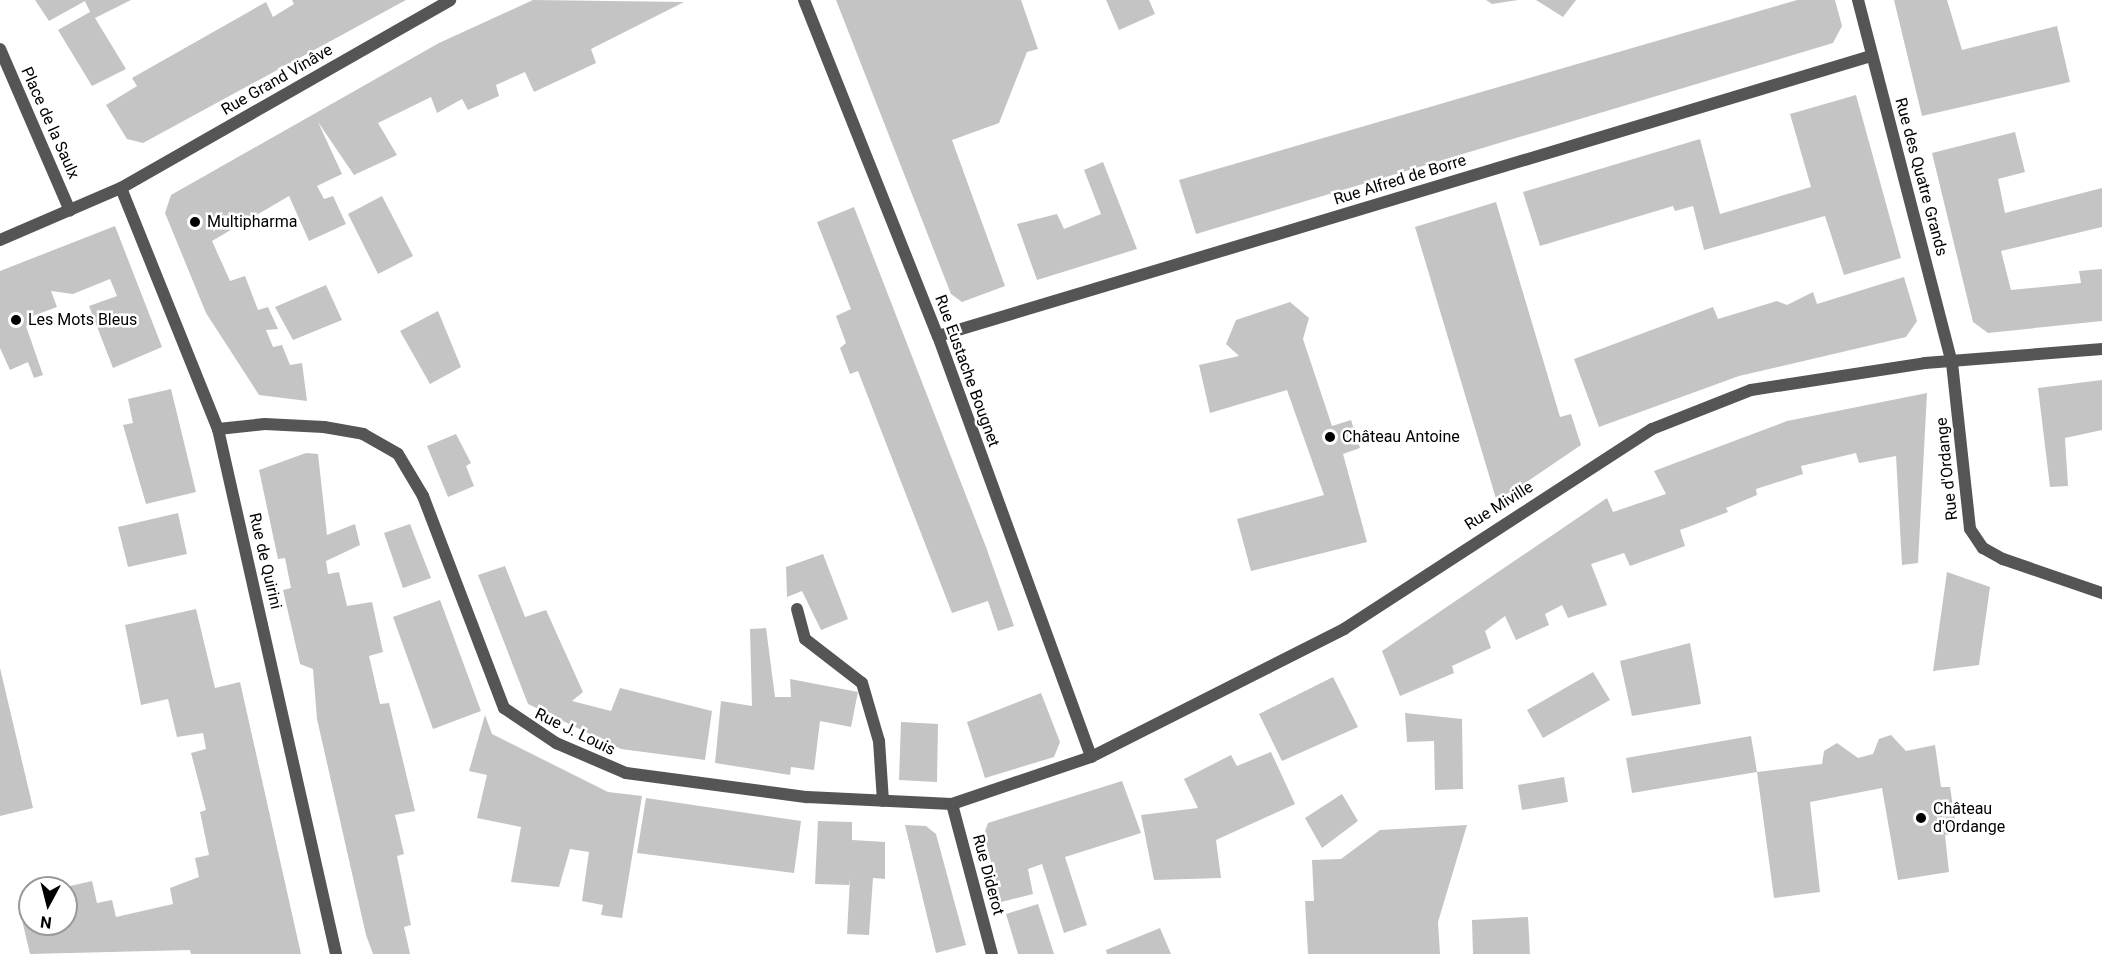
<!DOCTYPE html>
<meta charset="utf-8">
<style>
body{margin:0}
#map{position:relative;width:2102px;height:954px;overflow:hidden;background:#fff;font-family:Roboto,sans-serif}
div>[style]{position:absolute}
.building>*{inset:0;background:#c4c4c4}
.service>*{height:12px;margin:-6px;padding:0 6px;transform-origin:6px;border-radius:6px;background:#555}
.minor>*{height:12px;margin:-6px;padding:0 6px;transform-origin:6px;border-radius:6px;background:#555}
.tertiary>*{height:12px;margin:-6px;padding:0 6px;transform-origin:6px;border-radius:6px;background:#555}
.dots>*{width:16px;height:16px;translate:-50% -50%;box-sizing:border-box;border:3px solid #fff;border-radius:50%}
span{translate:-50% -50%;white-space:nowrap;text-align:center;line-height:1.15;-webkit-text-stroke:5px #fff;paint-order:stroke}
.street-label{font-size:16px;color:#000}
.poi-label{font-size:16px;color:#000}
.left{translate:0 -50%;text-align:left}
.north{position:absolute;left:18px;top:876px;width:60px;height:60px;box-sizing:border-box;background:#fff;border:2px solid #999;border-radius:50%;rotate:187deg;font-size:16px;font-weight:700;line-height:24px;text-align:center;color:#000}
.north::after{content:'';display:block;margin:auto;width:21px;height:27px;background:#000;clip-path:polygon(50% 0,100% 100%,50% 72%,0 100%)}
</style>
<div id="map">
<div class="building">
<div style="clip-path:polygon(35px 0,131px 0,95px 18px,126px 69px,92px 86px,58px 30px,90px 12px,85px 1px,49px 21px)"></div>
<div style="clip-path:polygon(292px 0,406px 0,143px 143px,127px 139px,106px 105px,137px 86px,132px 78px,266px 2px,273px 17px,294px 4px)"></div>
<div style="clip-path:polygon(533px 0,684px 2px,591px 49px,596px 63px,534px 92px,525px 72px,496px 85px,499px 96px,468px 110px,462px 99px,437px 113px,431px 97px,378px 123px,397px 155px,354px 175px,318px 122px,342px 174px,317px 186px,324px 199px,333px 196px,346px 224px,309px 241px,289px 196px,212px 241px,230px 281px,245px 276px,258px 310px,268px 307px,278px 329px,266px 330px,273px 347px,282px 345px,290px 365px,302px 363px,307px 401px,259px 395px,206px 313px,165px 213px,171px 195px,439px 43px)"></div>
<div style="clip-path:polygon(836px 0,1021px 0,1038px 49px,1027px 52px,999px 123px,952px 140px,1005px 286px,962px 302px,951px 294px)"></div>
<div style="clip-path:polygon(1106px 0,1149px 0,1155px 14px,1119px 30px)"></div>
<div style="clip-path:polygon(1486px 0,1518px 0,1492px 4px)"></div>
<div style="clip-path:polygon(1536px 0,1576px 0,1563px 17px)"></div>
<div style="clip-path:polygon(1797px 0,1835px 0,1842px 26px,1833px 43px,1196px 234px,1179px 180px)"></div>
<div style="clip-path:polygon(1894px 0,1947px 0,1962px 50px,2057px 26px,2070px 82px,1922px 116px)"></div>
<div style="clip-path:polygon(1856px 95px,1901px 258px,1844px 275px,1825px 216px,1704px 250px,1693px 206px,1675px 211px,1673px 206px,1540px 246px,1523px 192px,1700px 139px,1720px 214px,1811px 187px,1790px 114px)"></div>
<div style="clip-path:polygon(2015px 132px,2025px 172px,1998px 179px,2005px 213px,2102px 188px,2102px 227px,2001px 251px,2011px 290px,2081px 283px,2079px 271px,2102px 269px,2102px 321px,1988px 333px,1973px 322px,1932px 153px)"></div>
<div style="clip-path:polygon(1103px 162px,1137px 249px,1037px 280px,1017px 224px,1057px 214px,1064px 229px,1101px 214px,1084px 170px)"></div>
<div style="clip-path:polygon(382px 196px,413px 256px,378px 274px,348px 214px)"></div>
<div style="clip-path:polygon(1496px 202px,1560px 417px,1571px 414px,1581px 445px,1497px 502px,1415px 227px)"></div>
<div style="clip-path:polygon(854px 207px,986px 547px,1014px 626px,998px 631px,988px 601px,952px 613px,858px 371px,850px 374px,840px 348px,846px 343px,836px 316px,851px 309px,817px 222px)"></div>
<div style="clip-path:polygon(115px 226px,162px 347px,113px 368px,89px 306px,117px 296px,110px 279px,73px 294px,51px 291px,57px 307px,30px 317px,32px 324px,26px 326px,43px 375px,34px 378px,28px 362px,10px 370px,0 348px,0 271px)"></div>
<div style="clip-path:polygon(1904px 277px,1917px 321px,1906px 337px,1739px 376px,1599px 427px,1574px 359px,1713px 307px,1718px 319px,1777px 301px,1787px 305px,1813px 292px,1817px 304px)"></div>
<div style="clip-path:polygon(326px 285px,342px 320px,293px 340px,275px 307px)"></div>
<div style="clip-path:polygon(1290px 302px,1309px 318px,1303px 339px,1332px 426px,1351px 420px,1360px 448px,1343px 454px,1367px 542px,1251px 571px,1237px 519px,1324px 495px,1287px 390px,1210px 413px,1199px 365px,1239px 356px,1226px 344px,1236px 320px)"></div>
<div style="clip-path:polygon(438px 311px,461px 367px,430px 384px,400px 331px)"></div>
<div style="clip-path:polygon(2102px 380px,2102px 430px,2065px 438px,2068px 486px,2050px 487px,2038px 388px)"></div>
<div style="clip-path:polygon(171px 389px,196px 492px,146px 504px,123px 425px,133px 423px,128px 399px)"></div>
<div style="clip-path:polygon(1927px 393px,1918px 563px,1902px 565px,1896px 456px,1859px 463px,1856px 453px,1801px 466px,1803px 474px,1756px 489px,1757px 495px,1726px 508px,1728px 512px,1680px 530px,1685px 546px,1630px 566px,1624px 553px,1591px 564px,1607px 605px,1568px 618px,1562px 605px,1545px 614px,1549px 625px,1516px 640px,1505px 616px,1485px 631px,1491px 648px,1452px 666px,1454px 673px,1400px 696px,1382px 651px,1607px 498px,1613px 512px,1666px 494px,1654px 471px,1787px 421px)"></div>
<div style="clip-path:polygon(456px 434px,471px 463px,466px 466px,474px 486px,448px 497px,427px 446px)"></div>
<div style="clip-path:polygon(306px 453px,318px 454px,327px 535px,355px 524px,360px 545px,326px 561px,328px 574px,339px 572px,347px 606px,372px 602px,383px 652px,369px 656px,380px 704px,389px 703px,415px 811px,395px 815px,404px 854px,397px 856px,411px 925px,404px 927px,410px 954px,373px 954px,366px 935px,317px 719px,313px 669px,300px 664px,283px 590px,291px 588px,285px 558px,278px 559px,259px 470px)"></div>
<div style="clip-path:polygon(178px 513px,187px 554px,128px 567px,118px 527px)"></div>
<div style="clip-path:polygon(410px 524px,431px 578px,403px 588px,384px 533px)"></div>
<div style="clip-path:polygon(823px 554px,848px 619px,821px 630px,802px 591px,787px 597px,786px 567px)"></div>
<div style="clip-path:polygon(505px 566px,525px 617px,546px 610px,583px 692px,572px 701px,611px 711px,620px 688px,712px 711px,705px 760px,621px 749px,528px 704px,478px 575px)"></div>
<div style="clip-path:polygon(1947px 572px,1990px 587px,1979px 665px,1933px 671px)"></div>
<div style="clip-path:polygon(440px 600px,481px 711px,433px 729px,393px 617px)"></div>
<div style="clip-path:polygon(196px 609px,215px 688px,240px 682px,301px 954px,191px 954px,190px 950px,30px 954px,22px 920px,29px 918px,24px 897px,30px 896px,30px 924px,66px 924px,66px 887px,92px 881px,97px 903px,112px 900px,116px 917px,173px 904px,170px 888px,199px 877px,195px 858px,209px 855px,200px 812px,206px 810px,191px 753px,206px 749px,203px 733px,177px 737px,168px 699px,141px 705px,125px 625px)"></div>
<div style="clip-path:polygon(766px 628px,775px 697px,791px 697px,790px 679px,858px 692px,851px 727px,820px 721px,814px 770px,791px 767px,790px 775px,715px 763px,721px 701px,752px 706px,750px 629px)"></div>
<div style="clip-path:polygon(1690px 643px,1701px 704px,1632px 716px,1620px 661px)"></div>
<div style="clip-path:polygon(0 668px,33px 808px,0 816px)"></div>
<div style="clip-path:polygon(1593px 672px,1610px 700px,1543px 738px,1527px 710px)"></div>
<div style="clip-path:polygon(1333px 677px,1358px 727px,1282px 761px,1259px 714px)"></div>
<div style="clip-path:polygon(1041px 693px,1060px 742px,1054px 757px,985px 778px,967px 722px)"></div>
<div style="clip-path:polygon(1405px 713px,1462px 719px,1463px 789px,1435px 790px,1434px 741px,1407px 742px)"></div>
<div style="clip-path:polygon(485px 715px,492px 734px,608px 792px,642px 796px,622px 918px,601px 915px,603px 905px,582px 901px,589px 852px,570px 849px,559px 887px,511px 882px,521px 827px,477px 818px,487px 775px,469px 771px)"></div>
<div style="clip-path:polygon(901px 722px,938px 724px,937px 782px,899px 780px)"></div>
<div style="clip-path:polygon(1891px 735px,1906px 751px,1935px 745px,1941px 787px,1950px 787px,1957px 833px,1945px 835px,1949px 872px,1898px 880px,1882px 788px,1810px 802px,1820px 892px,1774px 898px,1757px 772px,1632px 793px,1626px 758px,1751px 736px,1757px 772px,1822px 764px,1824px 751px,1837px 743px,1858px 758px,1873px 754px,1879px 739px)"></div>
<div style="clip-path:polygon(1271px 752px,1295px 804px,1216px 840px,1221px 878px,1154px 880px,1141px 815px,1198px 808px,1184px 779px,1231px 755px,1237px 766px)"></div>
<div style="clip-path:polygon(1564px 777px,1568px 802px,1522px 810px,1518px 785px)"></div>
<div style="clip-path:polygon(1122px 781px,1141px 833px,1065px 857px,1087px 925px,1064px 933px,1042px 864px,1028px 869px,1033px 894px,1001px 902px,984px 834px,988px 823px)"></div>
<div style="clip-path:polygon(1342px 794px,1358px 821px,1322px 848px,1305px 818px)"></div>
<div style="clip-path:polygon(646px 798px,801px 821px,794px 873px,637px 853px)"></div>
<div style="clip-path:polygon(818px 821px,852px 822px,852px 840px,885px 842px,885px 879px,873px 878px,869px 935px,847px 934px,850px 878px,849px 885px,815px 884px)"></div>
<div style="clip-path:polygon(905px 825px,926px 826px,936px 834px,966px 945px,936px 953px)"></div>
<div style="clip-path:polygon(1467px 825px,1438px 922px,1440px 954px,1308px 954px,1305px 901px,1314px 901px,1312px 860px,1341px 859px,1380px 830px)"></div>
<div style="clip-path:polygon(1038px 904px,1054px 954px,1018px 954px,1006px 914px)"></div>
<div style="clip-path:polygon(1528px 917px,1530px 954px,1473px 954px,1472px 920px)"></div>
<div style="clip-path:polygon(1160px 928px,1171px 954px,1107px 954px,1106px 950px)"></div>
</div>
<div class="service">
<div style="left:797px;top:609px;width:31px;rotate:75deg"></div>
<div style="left:805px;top:639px;width:72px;rotate:37.7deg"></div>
<div style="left:862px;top:683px;width:60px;rotate:73.7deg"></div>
<div style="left:879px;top:741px;width:60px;rotate:86.2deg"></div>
</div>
<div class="minor">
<div style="left:804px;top:0;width:362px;rotate:68.3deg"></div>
<div style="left:938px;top:336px;width:448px;rotate:70deg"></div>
<div style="left:1858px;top:0;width:375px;rotate:75.5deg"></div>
<div style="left:1952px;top:363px;width:167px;rotate:83.8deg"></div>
<div style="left:1970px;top:529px;width:23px;rotate:56deg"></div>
<div style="left:1983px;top:548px;width:23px;rotate:29deg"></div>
<div style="left:2003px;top:559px;width:105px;rotate:19deg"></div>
<div style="left:0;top:49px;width:176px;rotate:66.6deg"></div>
<div style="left:121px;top:188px;width:260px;rotate:68.1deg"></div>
<div style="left:218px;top:429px;width:538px;rotate:77.33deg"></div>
<div style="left:938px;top:336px;width:974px;rotate:-16.7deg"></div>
<div style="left:218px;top:429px;width:47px;rotate:-6.1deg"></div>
<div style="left:265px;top:424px;width:59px;rotate:2.9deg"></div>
<div style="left:324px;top:427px;width:40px;rotate:10deg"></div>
<div style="left:363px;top:434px;width:40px;rotate:29.7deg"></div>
<div style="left:398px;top:454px;width:49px;rotate:59.2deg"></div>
<div style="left:423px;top:496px;width:227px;rotate:69.1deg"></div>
<div style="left:504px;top:708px;width:63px;rotate:33.9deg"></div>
<div style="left:556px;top:743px;width:76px;rotate:23.2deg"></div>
<div style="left:626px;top:773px;width:183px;rotate:7.6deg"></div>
<div style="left:807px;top:797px;width:145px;rotate:2.8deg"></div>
<div style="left:952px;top:804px;width:147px;rotate:-18.7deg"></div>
<div style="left:1091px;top:757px;width:284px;rotate:-26.8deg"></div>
<div style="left:1344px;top:629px;width:367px;rotate:-33deg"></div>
<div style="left:1652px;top:429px;width:106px;rotate:-21.5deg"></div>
<div style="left:1751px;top:390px;width:176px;rotate:-8.8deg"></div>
<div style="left:1925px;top:363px;width:178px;rotate:-4.5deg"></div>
<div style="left:952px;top:804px;width:155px;rotate:75.1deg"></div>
</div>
<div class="tertiary">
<div style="left:0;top:240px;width:132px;rotate:-23.3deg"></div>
<div style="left:121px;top:188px;width:379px;rotate:-29.7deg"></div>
</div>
<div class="dots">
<div style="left:195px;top:222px;background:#000"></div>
<div style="left:16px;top:320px;background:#000"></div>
<div style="left:1330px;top:437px;background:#000"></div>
<div style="left:1921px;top:818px;background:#000"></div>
</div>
<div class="street-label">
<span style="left:277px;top:80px;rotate:-30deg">Rue Grand Vinâve</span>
<span style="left:50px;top:123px;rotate:66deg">Place de la Saulx</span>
<span style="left:1921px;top:177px;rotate:75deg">Rue des Quatre Grands</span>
<span style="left:1400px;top:180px;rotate:-17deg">Rue Alfred de Borre</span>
<span style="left:967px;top:371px;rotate:70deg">Rue Eustache Bougnet</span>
<span style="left:1947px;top:469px;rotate:-96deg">Rue d'Ordange</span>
<span style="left:1499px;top:506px;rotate:-32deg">Rue Miville</span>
<span style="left:265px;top:561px;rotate:77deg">Rue de Quirini</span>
<span style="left:575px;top:732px;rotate:26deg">Rue J. Louis</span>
<span style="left:988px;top:875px;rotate:75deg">Rue Diderot</span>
</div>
<div class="poi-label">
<span class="left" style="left:207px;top:222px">Multipharma</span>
<span class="left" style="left:28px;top:320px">Les Mots Bleus</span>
<span class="left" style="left:1342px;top:437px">Château Antoine</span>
<span class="left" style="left:1933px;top:818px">Château<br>d'Ordange</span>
</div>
<div class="north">N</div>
</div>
